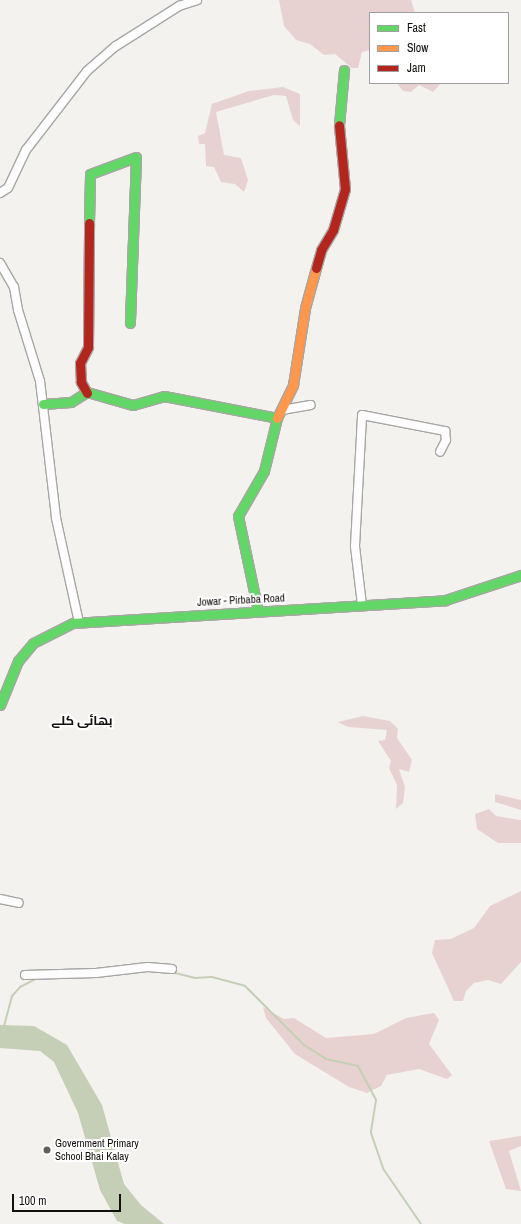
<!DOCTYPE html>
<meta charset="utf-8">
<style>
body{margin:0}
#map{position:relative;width:521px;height:1224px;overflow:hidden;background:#f4f2ef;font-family:"Archivo Narrow",Cairo,sans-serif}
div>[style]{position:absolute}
.green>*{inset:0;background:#e7d2d1}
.water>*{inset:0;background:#c5cfb5}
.stream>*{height:2px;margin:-1px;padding:0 1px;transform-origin:1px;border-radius:1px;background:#c5cfb5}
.roads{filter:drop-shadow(1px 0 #a8a6a4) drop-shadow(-1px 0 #a8a6a4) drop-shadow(0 1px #a8a6a4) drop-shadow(0 -1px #a8a6a4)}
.street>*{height:8px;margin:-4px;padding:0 4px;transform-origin:4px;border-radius:4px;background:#fdfdfd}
.fast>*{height:9px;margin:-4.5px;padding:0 4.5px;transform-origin:4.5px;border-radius:4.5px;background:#63d668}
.slow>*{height:9px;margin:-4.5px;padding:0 4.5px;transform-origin:4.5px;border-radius:4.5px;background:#ff974d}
.jam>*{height:9px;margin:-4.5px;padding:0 4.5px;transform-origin:4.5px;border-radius:4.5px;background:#b3261e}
.dots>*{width:11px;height:11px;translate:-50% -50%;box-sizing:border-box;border:2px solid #fff;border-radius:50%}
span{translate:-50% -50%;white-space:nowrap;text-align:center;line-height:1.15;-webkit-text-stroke:4px #fff;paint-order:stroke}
.street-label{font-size:11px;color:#12100e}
.poi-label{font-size:11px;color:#12100e}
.left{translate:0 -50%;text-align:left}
.quarter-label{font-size:13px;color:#12100e;font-weight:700}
.legend{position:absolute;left:369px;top:12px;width:140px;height:72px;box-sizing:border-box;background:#fff;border:1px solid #a09f9f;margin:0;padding:5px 7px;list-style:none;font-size:12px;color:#12100e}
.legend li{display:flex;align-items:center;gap:8px;height:20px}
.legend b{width:20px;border:1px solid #a09f9f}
.scale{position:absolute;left:12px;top:1194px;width:109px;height:18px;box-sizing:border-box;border:2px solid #12100e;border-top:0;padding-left:5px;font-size:12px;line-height:14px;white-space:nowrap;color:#12100e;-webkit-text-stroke:3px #fff;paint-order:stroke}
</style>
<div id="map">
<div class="green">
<div style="clip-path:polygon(279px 0,411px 0,415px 13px,370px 13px,370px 50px,362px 52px,358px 68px,352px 68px,335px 54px,324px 55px,310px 44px,296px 40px,284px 26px)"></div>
<div style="clip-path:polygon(397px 83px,441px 83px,433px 92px,419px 85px,411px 92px,403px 91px)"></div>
<div style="clip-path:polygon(283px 87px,300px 94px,300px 126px,293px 120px,286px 96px,274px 95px,216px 112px,224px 155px,241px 158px,248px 180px,244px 192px,235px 184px,221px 182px,214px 167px,206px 166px,205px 144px,199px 144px,198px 136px,205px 133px,212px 104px,249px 91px)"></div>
<div style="clip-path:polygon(363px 716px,390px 721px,398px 729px,397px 738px,412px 760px,409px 772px,399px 769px,405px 787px,403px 803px,396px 809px,397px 785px,389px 768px,391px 761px,378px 741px,385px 740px,387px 730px,348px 727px,338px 722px)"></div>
<div style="clip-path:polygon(495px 794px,521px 800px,521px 810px,495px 802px)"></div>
<div style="clip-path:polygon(489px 809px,496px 816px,521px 820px,521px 843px,498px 843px,477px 829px,475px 814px)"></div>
<div style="clip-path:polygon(521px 891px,521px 962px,501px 984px,488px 980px,474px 983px,466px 991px,463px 1001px,454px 1001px,432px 953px,435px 940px,451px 939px,474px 928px,490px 906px)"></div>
<div style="clip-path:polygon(263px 1007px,284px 1019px,294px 1018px,326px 1038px,374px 1034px,406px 1018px,434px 1013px,439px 1020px,429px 1044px,452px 1075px,447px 1079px,419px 1069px,387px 1075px,381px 1086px,367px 1093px,349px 1087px,295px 1054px,266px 1018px)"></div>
<div style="clip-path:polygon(521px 1136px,521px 1146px,509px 1151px,521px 1191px,506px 1189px,489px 1141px)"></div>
</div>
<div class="water">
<div style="clip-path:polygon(0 1025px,34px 1026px,67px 1045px,102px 1105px,124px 1184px,141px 1205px,164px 1224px,125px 1224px,117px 1221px,100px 1190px,78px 1113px,54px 1062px,40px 1051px,0 1048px)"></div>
</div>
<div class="stream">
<div style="left:171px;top:972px;width:25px;rotate:14deg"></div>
<div style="left:195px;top:978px;width:17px;rotate:-3deg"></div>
<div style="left:212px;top:977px;width:34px;rotate:15deg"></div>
<div style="left:245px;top:986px;width:83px;rotate:45deg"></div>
<div style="left:304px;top:1045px;width:26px;rotate:32deg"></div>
<div style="left:326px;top:1059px;width:33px;rotate:12deg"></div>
<div style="left:358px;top:1066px;width:38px;rotate:62deg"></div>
<div style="left:376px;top:1100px;width:33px;rotate:99deg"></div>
<div style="left:371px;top:1133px;width:39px;rotate:71deg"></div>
<div style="left:384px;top:1170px;width:65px;rotate:55.6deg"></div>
<div style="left:4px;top:1026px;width:31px;rotate:-75deg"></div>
<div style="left:12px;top:996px;width:12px;rotate:-48deg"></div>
<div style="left:20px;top:987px;width:20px;rotate:-27deg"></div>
</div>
<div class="roads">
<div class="street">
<div style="left:0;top:193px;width:9px;rotate:-32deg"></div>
<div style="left:8px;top:188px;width:42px;rotate:-64.7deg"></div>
<div style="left:26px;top:150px;width:100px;rotate:-52.3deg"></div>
<div style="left:87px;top:71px;width:38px;rotate:-41deg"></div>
<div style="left:116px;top:46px;width:75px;rotate:-32.4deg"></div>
<div style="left:179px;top:6px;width:19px;rotate:-18deg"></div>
<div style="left:0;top:263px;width:28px;rotate:60deg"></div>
<div style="left:14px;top:287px;width:23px;rotate:80deg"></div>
<div style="left:18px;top:310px;width:74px;rotate:72.8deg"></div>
<div style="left:40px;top:381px;width:138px;rotate:83.3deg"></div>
<div style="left:56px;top:518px;width:107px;rotate:77.6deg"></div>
<div style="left:282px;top:410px;width:29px;rotate:-10deg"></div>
<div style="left:362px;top:605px;width:59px;rotate:-96.8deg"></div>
<div style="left:355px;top:546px;width:131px;rotate:-86.9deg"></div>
<div style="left:362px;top:415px;width:85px;rotate:10.9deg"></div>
<div style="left:445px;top:431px;width:9px;rotate:84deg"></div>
<div style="left:446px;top:440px;width:13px;rotate:117deg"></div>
<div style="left:0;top:899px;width:19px;rotate:12deg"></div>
<div style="left:25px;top:975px;width:71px;rotate:-1.6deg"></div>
<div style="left:96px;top:973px;width:52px;rotate:-6.6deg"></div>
<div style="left:148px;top:967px;width:24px;rotate:5deg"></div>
</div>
<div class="fast">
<div style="left:339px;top:125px;width:55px;rotate:-84.8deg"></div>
<div style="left:89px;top:223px;width:49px;rotate:-88.8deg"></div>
<div style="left:90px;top:174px;width:49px;rotate:-20.3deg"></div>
<div style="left:136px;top:157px;width:166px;rotate:92.1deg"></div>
<div style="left:43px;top:404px;width:28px;rotate:-4deg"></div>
<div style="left:71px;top:402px;width:19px;rotate:-32deg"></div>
<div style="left:87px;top:392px;width:48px;rotate:15.8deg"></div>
<div style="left:133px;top:405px;width:32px;rotate:-16deg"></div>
<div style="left:164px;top:396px;width:115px;rotate:11deg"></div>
<div style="left:277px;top:418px;width:55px;rotate:103.8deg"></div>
<div style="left:264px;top:471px;width:52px;rotate:120deg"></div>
<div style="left:238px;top:516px;width:97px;rotate:78.1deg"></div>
<div style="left:0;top:705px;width:48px;rotate:-67.8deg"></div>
<div style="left:18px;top:661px;width:23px;rotate:-50deg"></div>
<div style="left:33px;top:643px;width:45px;rotate:-26.6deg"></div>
<div style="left:73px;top:623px;width:373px;rotate:-3.5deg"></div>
<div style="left:445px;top:600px;width:80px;rotate:-18.2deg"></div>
</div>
<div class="slow">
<div style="left:277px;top:418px;width:37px;rotate:-64deg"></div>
<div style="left:293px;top:385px;width:78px;rotate:-81.1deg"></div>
<div style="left:305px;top:308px;width:41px;rotate:-74.6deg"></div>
</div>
<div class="jam">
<div style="left:316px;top:268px;width:19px;rotate:-74deg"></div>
<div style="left:321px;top:250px;width:23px;rotate:-59deg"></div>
<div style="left:333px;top:230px;width:43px;rotate:-73.7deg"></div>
<div style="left:345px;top:189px;width:64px;rotate:-95.4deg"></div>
<div style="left:87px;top:393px;width:13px;rotate:-119deg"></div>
<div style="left:81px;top:382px;width:19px;rotate:-93deg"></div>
<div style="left:80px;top:363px;width:18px;rotate:-63deg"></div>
<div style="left:88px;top:347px;width:124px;rotate:-89.5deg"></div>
</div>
</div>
<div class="dots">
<div style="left:47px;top:1150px;background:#615f5d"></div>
</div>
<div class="street-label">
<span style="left:241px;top:600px;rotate:-3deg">Jowar - Pirbaba Road</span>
</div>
<div class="poi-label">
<span class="left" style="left:55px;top:1150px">Government Primary<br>School Bhai Kalay</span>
</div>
<div class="quarter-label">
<span style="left:82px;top:721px">بھائی كلے</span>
</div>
<ul class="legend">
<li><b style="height:5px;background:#63d668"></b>Fast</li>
<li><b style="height:5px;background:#ff974d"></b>Slow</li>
<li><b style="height:5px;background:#b3261e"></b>Jam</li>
</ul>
<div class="scale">100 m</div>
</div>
